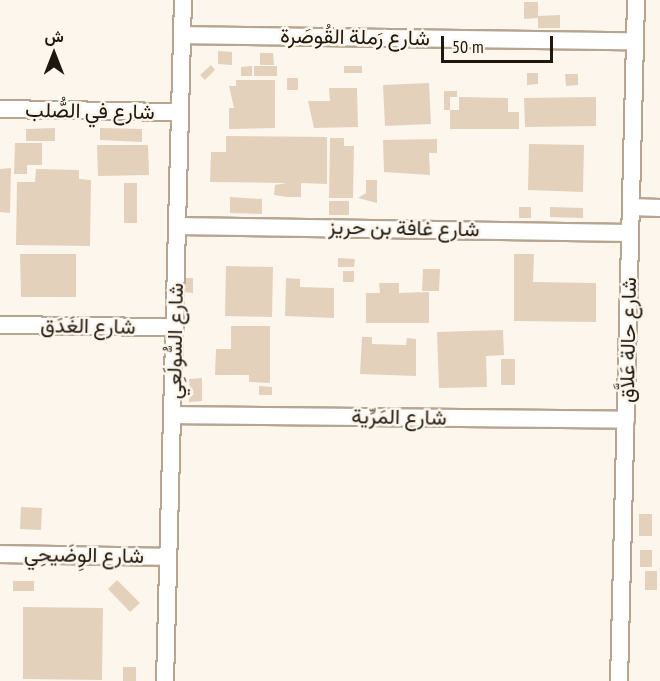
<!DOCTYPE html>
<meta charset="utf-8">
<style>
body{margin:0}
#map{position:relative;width:660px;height:681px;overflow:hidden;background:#fdf6ed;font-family:"PT Sans Narrow",Vazirmatn,sans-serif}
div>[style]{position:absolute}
.building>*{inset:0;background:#e3d1bc}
.roads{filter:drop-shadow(2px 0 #b6a591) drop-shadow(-2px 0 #b6a591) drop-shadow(0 2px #b6a591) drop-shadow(0 -2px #b6a591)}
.minor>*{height:16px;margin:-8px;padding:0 8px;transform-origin:8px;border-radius:8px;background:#fff}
span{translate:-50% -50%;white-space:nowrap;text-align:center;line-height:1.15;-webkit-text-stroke:5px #fdf6ed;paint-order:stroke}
.street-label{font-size:21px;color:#1d170f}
.north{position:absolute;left:24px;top:24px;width:60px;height:60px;-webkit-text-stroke:4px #fdf6ed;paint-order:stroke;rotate:0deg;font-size:16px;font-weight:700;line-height:24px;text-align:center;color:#1d170f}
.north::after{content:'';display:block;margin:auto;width:21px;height:27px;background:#1d170f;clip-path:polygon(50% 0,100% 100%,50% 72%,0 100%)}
.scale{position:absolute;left:441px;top:36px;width:112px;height:27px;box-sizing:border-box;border:3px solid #1d170f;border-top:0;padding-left:8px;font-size:18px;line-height:21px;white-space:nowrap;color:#1d170f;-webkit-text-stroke:4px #fdf6ed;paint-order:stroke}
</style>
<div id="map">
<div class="building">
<div style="clip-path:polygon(524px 2px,538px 2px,538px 16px,560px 15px,560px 28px,538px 28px,538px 18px,524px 19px)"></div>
<div style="clip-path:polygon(218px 51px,232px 52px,232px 65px,218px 64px)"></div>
<div style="clip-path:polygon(260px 53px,273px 53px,274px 65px,260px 65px)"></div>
<div style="clip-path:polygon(211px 65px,215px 70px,205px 80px,200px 75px)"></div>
<div style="clip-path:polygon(252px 66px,252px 76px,241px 76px,241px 67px)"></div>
<div style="clip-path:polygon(254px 66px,277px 66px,277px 76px,254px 76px)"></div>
<div style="clip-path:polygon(344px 66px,362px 66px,362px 73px,344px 73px)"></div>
<div style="clip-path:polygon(527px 73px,538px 73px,538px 84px,527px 85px)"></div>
<div style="clip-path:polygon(565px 74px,578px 74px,578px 85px,566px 86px)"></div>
<div style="clip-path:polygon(287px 78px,298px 78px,298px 90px,287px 90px)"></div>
<div style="clip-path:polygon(236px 80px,275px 80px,275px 128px,229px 129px,229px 108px,234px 108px,229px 86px,236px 86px)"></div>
<div style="clip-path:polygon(429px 83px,431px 124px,385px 126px,383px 85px)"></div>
<div style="clip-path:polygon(329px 88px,357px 88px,358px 127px,314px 128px,308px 101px,330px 101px)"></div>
<div style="clip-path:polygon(444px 91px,457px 91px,457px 97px,450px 97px,450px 110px,444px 110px)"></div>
<div style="clip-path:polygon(459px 97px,508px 98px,508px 112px,519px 112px,519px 129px,450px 129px,450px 110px,459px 110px)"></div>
<div style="clip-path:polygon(596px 97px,596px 126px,525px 127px,524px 98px)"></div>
<div style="clip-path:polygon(55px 128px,55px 141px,26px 141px,26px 129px)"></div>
<div style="clip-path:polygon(100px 128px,142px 129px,142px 142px,100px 140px)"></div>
<div style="clip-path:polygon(226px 136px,327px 137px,327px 184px,301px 183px,301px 197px,287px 197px,274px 195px,275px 185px,287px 183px,210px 182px,211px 152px,226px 152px)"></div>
<div style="clip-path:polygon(330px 138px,344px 138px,344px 146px,354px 146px,353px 198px,329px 198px)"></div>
<div style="clip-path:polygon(437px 139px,437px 153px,429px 153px,430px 175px,384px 172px,383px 140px)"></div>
<div style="clip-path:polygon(15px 143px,42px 143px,42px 165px,27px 165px,27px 174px,14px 174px)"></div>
<div style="clip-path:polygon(529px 144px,584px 145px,583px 192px,528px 190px)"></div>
<div style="clip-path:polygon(97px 145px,148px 145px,149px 175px,98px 176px)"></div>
<div style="clip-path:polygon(11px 168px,10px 213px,0 212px,0 169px)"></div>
<div style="clip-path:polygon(36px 169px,79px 170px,79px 179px,91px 180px,90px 246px,16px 245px,17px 182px,35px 182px)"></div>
<div style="clip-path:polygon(366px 180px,377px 180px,377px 203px,358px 198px,366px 193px)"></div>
<div style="clip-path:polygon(124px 183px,137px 183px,137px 223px,124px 223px)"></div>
<div style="clip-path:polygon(230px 197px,262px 199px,262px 214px,230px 213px)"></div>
<div style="clip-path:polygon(329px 201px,349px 201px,349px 215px,329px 215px)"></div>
<div style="clip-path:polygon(519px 207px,531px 207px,531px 218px,519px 218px)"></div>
<div style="clip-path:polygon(550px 207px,583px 208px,583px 218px,550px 217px)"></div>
<div style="clip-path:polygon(20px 254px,76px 254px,76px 297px,21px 297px)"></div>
<div style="clip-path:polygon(514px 254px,534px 254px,533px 282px,596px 283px,596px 322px,514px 321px)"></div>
<div style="clip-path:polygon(338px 258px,355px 259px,354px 267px,338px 267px)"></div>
<div style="clip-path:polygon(226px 266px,273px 267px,272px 317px,225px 316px)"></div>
<div style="clip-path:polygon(423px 269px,440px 269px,439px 291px,422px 291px)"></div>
<div style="clip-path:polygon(343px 271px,354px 271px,354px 282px,343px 282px)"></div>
<div style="clip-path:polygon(184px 278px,193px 278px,193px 293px,183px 292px)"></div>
<div style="clip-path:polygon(286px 278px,300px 279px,300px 287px,334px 288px,334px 318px,285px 316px)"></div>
<div style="clip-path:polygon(379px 283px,399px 283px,399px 293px,429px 292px,429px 323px,366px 323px,366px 293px,380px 293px)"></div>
<div style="clip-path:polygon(231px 326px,270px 326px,270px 383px,249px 382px,249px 375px,215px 375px,216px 349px,231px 349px)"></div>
<div style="clip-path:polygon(503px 330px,504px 355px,486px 356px,487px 387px,439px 388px,437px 332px)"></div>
<div style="clip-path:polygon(362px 337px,372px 337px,372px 344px,406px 345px,407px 338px,416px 339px,416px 376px,360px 374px)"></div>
<div style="clip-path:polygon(501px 359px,515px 359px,515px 385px,501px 385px)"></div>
<div style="clip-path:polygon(202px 378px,202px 401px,189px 402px,189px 379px)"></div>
<div style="clip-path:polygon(259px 386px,272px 387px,272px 395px,259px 395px)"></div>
<div style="clip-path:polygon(21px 507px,42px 508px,41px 530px,20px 529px)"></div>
<div style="clip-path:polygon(639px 514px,652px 514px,652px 536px,639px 536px)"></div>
<div style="clip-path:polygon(640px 550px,652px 550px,652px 567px,640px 567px)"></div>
<div style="clip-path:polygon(645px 571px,657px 571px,657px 590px,645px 590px)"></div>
<div style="clip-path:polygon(117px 580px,140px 603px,130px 612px,108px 589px)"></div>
<div style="clip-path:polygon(13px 581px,34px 581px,34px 591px,13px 591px)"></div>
<div style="clip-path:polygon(23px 607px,103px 608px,102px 680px,23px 679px)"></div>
<div style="clip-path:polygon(123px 667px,136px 667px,136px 681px,123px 681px)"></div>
</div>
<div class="roads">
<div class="minor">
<div style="left:182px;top:35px;width:453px;rotate:0.8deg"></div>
<div style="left:0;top:109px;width:180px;rotate:1deg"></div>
<div style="left:631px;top:207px;width:29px;rotate:2deg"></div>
<div style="left:178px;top:226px;width:452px;rotate:0.9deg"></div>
<div style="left:0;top:325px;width:175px;rotate:0.7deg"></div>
<div style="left:173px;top:415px;width:453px;rotate:0.6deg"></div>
<div style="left:0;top:554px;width:167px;rotate:1deg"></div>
<div style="left:165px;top:681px;width:681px;rotate:-88.49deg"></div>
<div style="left:619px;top:681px;width:681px;rotate:-88.57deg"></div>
</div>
</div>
<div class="street-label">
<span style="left:355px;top:37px;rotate:1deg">شارع رَملة القُوصَرة</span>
<span style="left:90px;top:111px;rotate:1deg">شارع في الصُّلب</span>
<span style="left:404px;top:228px;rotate:1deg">شارع غافة بن حريز</span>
<span style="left:88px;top:326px;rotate:1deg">شارع الغَدَق</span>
<span style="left:628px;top:340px;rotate:-89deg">شارع حالة عَلاَّق</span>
<span style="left:175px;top:341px;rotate:-89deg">شارع السُّولَعِي</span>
<span style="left:399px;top:417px;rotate:1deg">شارع المَرِّية</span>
<span style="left:84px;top:555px;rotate:1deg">شارع الوِضَيحِي</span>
</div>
<div class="north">ش</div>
<div class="scale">50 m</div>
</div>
